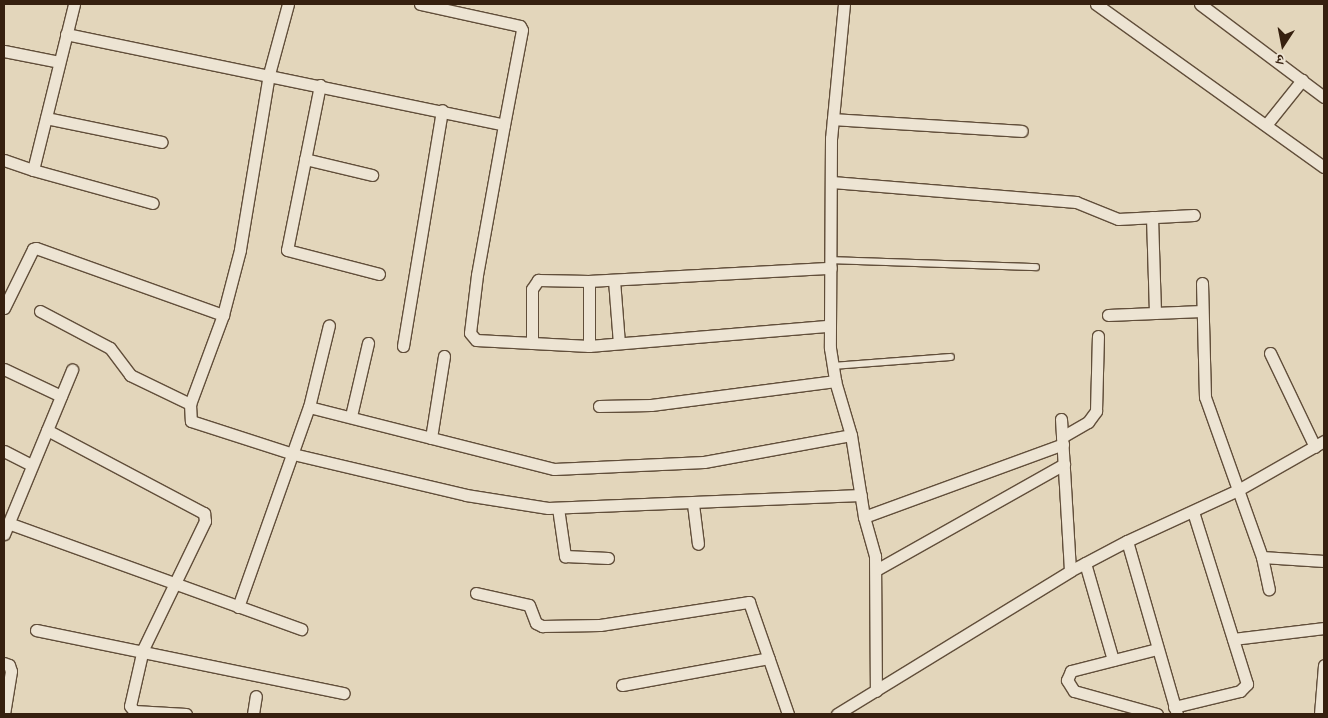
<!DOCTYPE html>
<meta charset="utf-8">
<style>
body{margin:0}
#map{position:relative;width:1328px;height:718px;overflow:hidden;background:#e3d6bb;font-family:"EB Garamond","Noto Serif Devanagari",serif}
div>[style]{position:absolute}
.roads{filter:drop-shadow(1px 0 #614e3a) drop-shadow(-1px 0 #614e3a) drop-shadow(0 1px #614e3a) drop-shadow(0 -1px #614e3a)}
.service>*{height:5.5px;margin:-2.75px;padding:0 2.75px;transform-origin:2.75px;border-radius:2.75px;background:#ede4d3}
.minor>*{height:11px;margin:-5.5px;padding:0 5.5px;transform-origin:5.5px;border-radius:5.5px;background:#ede4d3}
span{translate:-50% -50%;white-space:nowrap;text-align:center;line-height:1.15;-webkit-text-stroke:4px #ede4d3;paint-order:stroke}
.frame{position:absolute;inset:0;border:5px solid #36200f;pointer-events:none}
.north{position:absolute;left:1258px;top:20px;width:50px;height:50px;-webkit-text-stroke:4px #ede4d3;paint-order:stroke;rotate:191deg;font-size:14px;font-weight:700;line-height:20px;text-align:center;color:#36200f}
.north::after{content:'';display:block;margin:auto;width:18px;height:22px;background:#36200f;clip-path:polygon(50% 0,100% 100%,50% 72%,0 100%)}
</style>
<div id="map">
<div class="roads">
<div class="service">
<div style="left:831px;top:260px;width:205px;rotate:2deg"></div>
<div style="left:832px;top:366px;width:119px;rotate:-4.3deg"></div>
</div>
<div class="minor">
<div style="left:288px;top:4px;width:73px;rotate:105.2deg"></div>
<div style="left:269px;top:74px;width:178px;rotate:99.4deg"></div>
<div style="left:240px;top:250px;width:67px;rotate:104.7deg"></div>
<div style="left:223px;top:315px;width:95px;rotate:110.3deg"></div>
<div style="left:190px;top:404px;width:17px;rotate:87deg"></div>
<div style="left:191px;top:421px;width:107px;rotate:17.9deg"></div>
<div style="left:293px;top:454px;width:178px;rotate:13.3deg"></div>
<div style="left:466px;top:495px;width:83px;rotate:9deg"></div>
<div style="left:548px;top:508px;width:313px;rotate:-2.4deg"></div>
<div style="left:420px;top:4px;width:102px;rotate:12.4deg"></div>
<div style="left:520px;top:26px;width:4px;rotate:63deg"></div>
<div style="left:522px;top:30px;width:97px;rotate:100.7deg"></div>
<div style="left:844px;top:4px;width:135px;rotate:95.5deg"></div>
<div style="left:831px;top:138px;width:210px;rotate:90.3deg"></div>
<div style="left:830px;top:348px;width:33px;rotate:81deg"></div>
<div style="left:835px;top:381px;width:56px;rotate:73.5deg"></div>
<div style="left:851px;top:435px;width:83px;rotate:81deg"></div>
<div style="left:864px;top:517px;width:41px;rotate:74.2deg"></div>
<div style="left:875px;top:556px;width:135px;rotate:89.6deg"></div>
<div style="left:1096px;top:4px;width:280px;rotate:35.6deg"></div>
<div style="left:1200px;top:4px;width:155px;rotate:36.9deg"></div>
<div style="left:66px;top:34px;width:447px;rotate:11.7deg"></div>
<div style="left:504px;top:125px;width:152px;rotate:100.2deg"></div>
<div style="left:477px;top:275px;width:58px;rotate:96.9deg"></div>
<div style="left:470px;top:333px;width:9px;rotate:49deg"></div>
<div style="left:476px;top:340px;width:113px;rotate:3deg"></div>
<div style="left:589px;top:346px;width:241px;rotate:-4.8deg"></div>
<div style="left:4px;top:51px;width:56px;rotate:11.3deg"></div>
<div style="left:320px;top:85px;width:168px;rotate:101.3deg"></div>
<div style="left:287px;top:250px;width:95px;rotate:14.6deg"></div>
<div style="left:46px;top:118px;width:118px;rotate:11.7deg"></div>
<div style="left:833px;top:119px;width:189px;rotate:3.6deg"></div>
<div style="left:1266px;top:125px;width:58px;rotate:-51.3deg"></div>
<div style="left:305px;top:159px;width:69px;rotate:13.4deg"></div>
<div style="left:4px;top:160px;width:31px;rotate:19deg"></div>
<div style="left:33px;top:170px;width:171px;rotate:-76.1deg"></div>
<div style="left:33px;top:170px;width:124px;rotate:15.4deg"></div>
<div style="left:832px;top:182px;width:245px;rotate:4.7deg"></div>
<div style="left:1076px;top:202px;width:45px;rotate:22deg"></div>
<div style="left:1118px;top:219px;width:76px;rotate:-3deg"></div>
<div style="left:1152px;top:217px;width:96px;rotate:88.2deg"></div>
<div style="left:614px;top:280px;width:63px;rotate:85.5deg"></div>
<div style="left:1202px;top:283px;width:114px;rotate:88.5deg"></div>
<div style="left:1205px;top:397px;width:170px;rotate:70.4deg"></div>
<div style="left:1262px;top:557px;width:33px;rotate:78deg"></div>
<div style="left:4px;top:308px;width:66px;rotate:-63.8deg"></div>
<div style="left:33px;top:249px;width:3px;rotate:-18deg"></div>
<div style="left:36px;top:248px;width:199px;rotate:19.7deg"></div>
<div style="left:40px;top:311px;width:79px;rotate:27.9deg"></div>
<div style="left:110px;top:348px;width:34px;rotate:53deg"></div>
<div style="left:130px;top:375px;width:67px;rotate:25.8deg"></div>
<div style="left:1108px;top:315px;width:94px;rotate:-2.4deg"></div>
<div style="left:532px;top:343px;width:54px;rotate:-90deg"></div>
<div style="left:532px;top:289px;width:11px;rotate:-56deg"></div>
<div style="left:538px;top:280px;width:51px;rotate:1.1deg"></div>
<div style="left:589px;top:281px;width:242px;rotate:-3.1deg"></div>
<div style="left:403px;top:346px;width:239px;rotate:-80.6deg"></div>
<div style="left:589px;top:346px;width:65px;rotate:-90deg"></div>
<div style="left:1270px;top:353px;width:104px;rotate:64.4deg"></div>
<div style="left:4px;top:369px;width:63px;rotate:25.3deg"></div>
<div style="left:599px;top:406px;width:52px;rotate:-1.1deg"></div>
<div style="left:651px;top:405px;width:186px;rotate:-7.4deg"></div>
<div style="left:309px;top:407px;width:253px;rotate:14.2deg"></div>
<div style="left:554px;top:469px;width:150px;rotate:-2.7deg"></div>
<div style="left:704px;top:462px;width:149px;rotate:-10.4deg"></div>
<div style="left:351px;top:416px;width:75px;rotate:-76.9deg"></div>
<div style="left:1061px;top:419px;width:152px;rotate:86.6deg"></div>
<div style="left:47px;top:430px;width:178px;rotate:27.9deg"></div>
<div style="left:204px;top:513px;width:8px;rotate:83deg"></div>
<div style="left:205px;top:521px;width:142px;rotate:115.8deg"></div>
<div style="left:143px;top:649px;width:58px;rotate:102.8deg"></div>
<div style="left:130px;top:706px;width:6px;rotate:51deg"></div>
<div style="left:134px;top:711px;width:52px;rotate:3.3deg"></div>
<div style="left:1062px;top:437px;width:30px;rotate:-30deg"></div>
<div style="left:1088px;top:422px;width:14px;rotate:-54deg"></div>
<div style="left:1096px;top:411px;width:75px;rotate:-88.5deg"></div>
<div style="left:431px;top:438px;width:83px;rotate:-81deg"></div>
<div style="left:4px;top:451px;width:31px;rotate:27deg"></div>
<div style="left:693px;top:504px;width:40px;rotate:82.9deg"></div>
<div style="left:558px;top:508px;width:49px;rotate:81.7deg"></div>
<div style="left:565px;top:556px;width:43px;rotate:2.7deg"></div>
<div style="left:864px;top:517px;width:212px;rotate:-20.1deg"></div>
<div style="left:8px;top:523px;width:312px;rotate:19.9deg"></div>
<div style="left:4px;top:534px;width:178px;rotate:-67.5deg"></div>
<div style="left:1127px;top:541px;width:180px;rotate:73.9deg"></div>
<div style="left:1262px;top:557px;width:62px;rotate:3.7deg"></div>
<div style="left:1085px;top:563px;width:101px;rotate:73.9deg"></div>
<div style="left:876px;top:570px;width:216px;rotate:-29.4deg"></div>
<div style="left:476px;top:593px;width:54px;rotate:12.8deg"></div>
<div style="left:529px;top:605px;width:19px;rotate:69deg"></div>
<div style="left:536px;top:623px;width:7px;rotate:27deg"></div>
<div style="left:542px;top:626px;width:58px;rotate:-1deg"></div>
<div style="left:600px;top:625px;width:151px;rotate:-8.8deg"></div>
<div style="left:749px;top:602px;width:119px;rotate:70.8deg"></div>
<div style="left:238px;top:607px;width:212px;rotate:-70.5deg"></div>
<div style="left:309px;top:407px;width:84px;rotate:-76.3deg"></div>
<div style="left:36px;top:630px;width:314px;rotate:11.6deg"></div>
<div style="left:1233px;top:639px;width:92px;rotate:-6.9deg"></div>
<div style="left:1157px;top:649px;width:89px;rotate:165.7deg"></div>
<div style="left:1071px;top:671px;width:10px;rotate:114deg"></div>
<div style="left:1067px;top:680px;width:13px;rotate:58deg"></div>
<div style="left:1074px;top:691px;width:86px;rotate:15.5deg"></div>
<div style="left:4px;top:663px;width:5px;rotate:22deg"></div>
<div style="left:9px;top:665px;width:6px;rotate:72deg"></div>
<div style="left:11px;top:671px;width:44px;rotate:99.2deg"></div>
<div style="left:622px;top:685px;width:149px;rotate:-10.4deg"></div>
<div style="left:1174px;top:707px;width:68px;rotate:-13.6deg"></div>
<div style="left:1240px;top:691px;width:10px;rotate:-45deg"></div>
<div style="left:1247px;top:684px;width:180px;rotate:-107.4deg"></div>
<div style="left:253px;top:714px;width:18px;rotate:-81deg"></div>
<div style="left:837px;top:714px;width:273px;rotate:-31.5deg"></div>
<div style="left:1070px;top:571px;width:64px;rotate:-27.8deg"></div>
<div style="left:1127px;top:541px;width:122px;rotate:-24.7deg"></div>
<div style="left:1238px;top:490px;width:99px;rotate:-29.7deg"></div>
<div style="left:1320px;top:714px;width:49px;rotate:-85.3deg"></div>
</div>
</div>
<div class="frame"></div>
<div class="north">उ</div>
</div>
